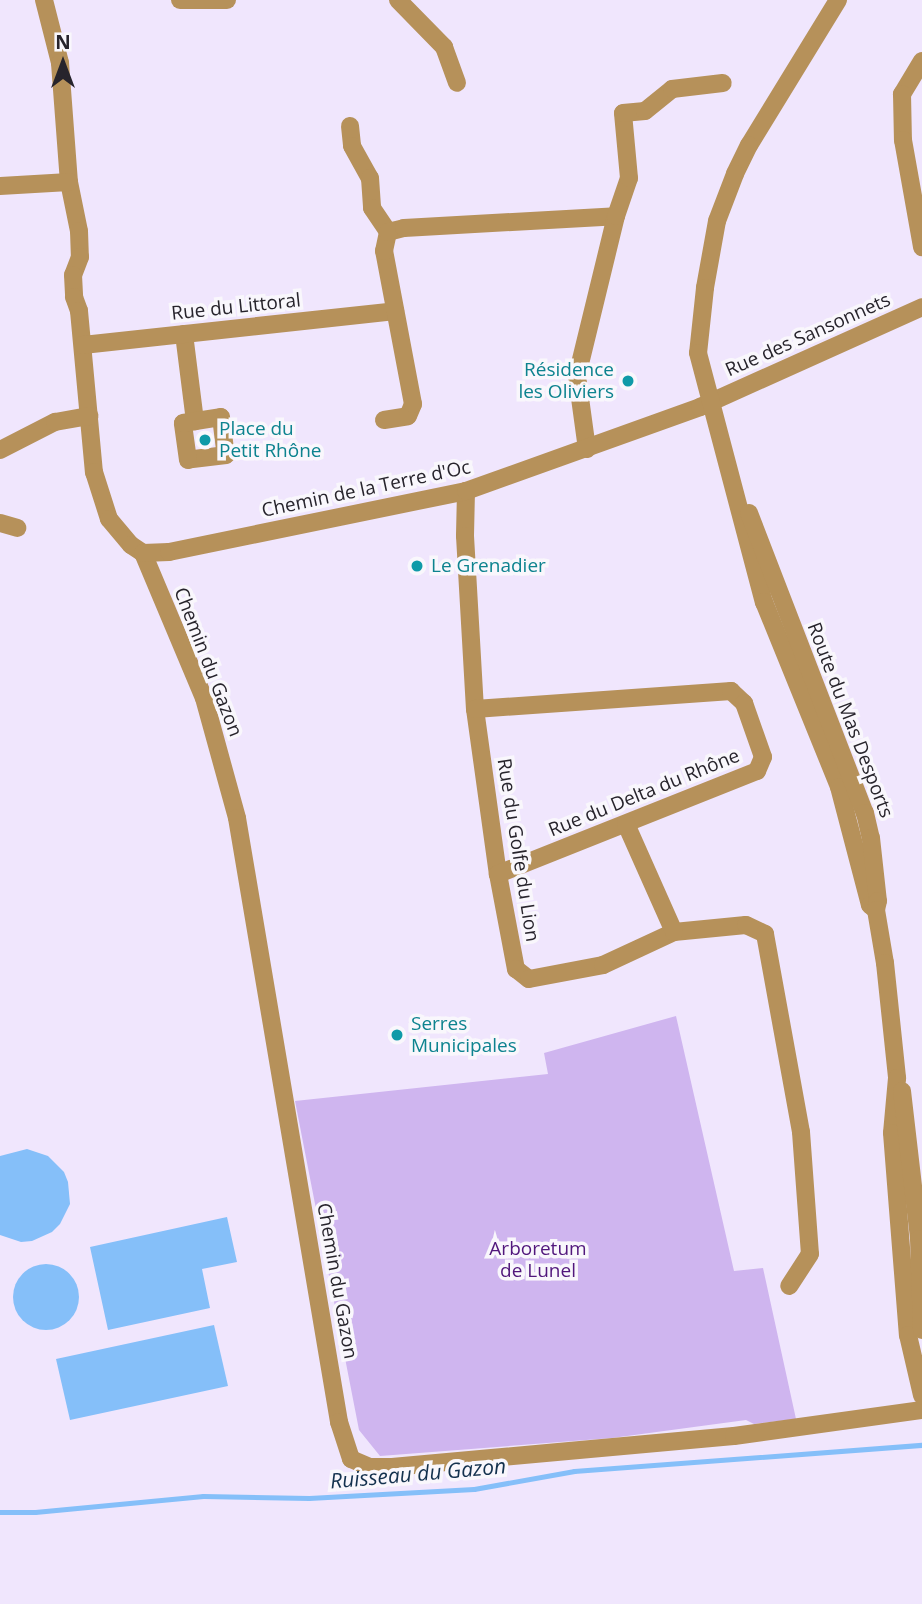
<!DOCTYPE html>
<meta charset="utf-8">
<style>
body{margin:0}
#map{position:relative;width:922px;height:1604px;overflow:hidden;background:#f0e6fd;font-family:"Open Sans",sans-serif}
div>[style]{position:absolute}
.green>*{inset:0;background:#cfb5ef}
.water>*{inset:0;background:#85bff9}
.round{border-radius:50%}
.stream>*{height:5px;margin:-2.5px;padding:0 2.5px;transform-origin:2.5px;border-radius:2.5px;background:#85bff9}
.minor>*{height:18px;margin:-9px;padding:0 9px;transform-origin:9px;border-radius:9px;background:#b6915a}
.tertiary>*{height:18px;margin:-9px;padding:0 9px;transform-origin:9px;border-radius:9px;background:#b6915a}
.dots>*{width:19px;height:19px;translate:-50% -50%;box-sizing:border-box;border:4px solid #f9f7fc;border-radius:50%}
span{translate:-50% -50%;white-space:nowrap;text-align:center;line-height:1.15;-webkit-text-stroke:7px #f9f7fc;paint-order:stroke}
.street-label{font-size:19px;color:#27242c}
.culture-label{font-size:19px;color:#0d838f}
.right{translate:-100% -50%;text-align:right}
.left{translate:0 -50%;text-align:left}
.park-label{font-size:19px;color:#51177c}
.water-label{font-size:21px;color:#13314e;font-style:italic}
.north{position:absolute;left:28px;top:28px;width:70px;height:70px;-webkit-text-stroke:5px #f9f7fc;paint-order:stroke;rotate:0deg;font-size:19px;font-weight:700;line-height:28px;text-align:center;color:#27242c}
.north::after{content:'';display:block;margin:auto;width:24px;height:32px;background:#27242c;clip-path:polygon(50% 0,100% 100%,50% 72%,0 100%)}
</style>
<div id="map">
<div class="green">
<div style="clip-path:polygon(676px 1016px,734px 1271px,763px 1268px,796px 1419px,754px 1424px,746px 1420px,612px 1438px,380px 1456px,359px 1430px,295px 1101px,548px 1074px,544px 1053px)"></div>
</div>
<div class="water">
<div style="clip-path:polygon(27px 1149px,48px 1156px,64px 1172px,68px 1182px,70px 1204px,60px 1224px,52px 1232px,32px 1241px,21px 1242px,0 1235px,0 1156px)"></div>
<div style="clip-path:polygon(227px 1217px,237px 1262px,202px 1269px,210px 1308px,108px 1330px,90px 1247px)"></div>
<div class="round" style="left:13px;top:1264px;width:66px;height:66px"></div>
<div style="clip-path:polygon(214px 1325px,228px 1386px,70px 1420px,56px 1359px)"></div>
</div>
<div class="stream">
<div style="left:0;top:1512px;width:35px"></div>
<div style="left:35px;top:1512px;width:169px;rotate:-5.4deg"></div>
<div style="left:203px;top:1496px;width:106px;rotate:1.1deg"></div>
<div style="left:309px;top:1498px;width:165px;rotate:-3.1deg"></div>
<div style="left:474px;top:1489px;width:102px;rotate:-10.2deg"></div>
<div style="left:574px;top:1471px;width:349px;rotate:-4.3deg"></div>
</div>
<div class="minor">
<div style="left:44px;top:0;width:65px;rotate:75.7deg"></div>
<div style="left:60px;top:63px;width:119px;rotate:85.7deg"></div>
<div style="left:69px;top:182px;width:50px;rotate:78.5deg"></div>
<div style="left:79px;top:231px;width:26px;rotate:88deg"></div>
<div style="left:80px;top:257px;width:19px;rotate:111deg"></div>
<div style="left:73px;top:275px;width:22px;rotate:87deg"></div>
<div style="left:74px;top:297px;width:15px;rotate:70deg"></div>
<div style="left:79px;top:311px;width:162px;rotate:84.7deg"></div>
<div style="left:94px;top:472px;width:49px;rotate:72.3deg"></div>
<div style="left:109px;top:519px;width:34px;rotate:50deg"></div>
<div style="left:131px;top:545px;width:14px;rotate:34deg"></div>
<div style="left:180px;top:0;width:47px"></div>
<div style="left:398px;top:0;width:66px;rotate:45.6deg"></div>
<div style="left:444px;top:47px;width:38px;rotate:70deg"></div>
<div style="left:922px;top:61px;width:39px;rotate:121deg"></div>
<div style="left:902px;top:94px;width:46px;rotate:88.8deg"></div>
<div style="left:903px;top:140px;width:109px;rotate:79.9deg"></div>
<div style="left:350px;top:126px;width:20px;rotate:84deg"></div>
<div style="left:352px;top:146px;width:37px;rotate:61deg"></div>
<div style="left:370px;top:178px;width:30px;rotate:86deg"></div>
<div style="left:372px;top:208px;width:29px;rotate:56deg"></div>
<div style="left:0;top:186px;width:69px;rotate:-3.3deg"></div>
<div style="left:184px;top:334px;width:88px;rotate:82.8deg"></div>
<div style="left:83px;top:345px;width:314px;rotate:-6.2deg"></div>
<div style="left:221px;top:417px;width:38px;rotate:83deg"></div>
<div style="left:226px;top:455px;width:38px;rotate:173deg"></div>
<div style="left:188px;top:460px;width:37px;rotate:-98deg"></div>
<div style="left:183px;top:423px;width:38px;rotate:-9deg"></div>
<div style="left:384px;top:420px;width:24px;rotate:-9deg"></div>
<div style="left:408px;top:416px;width:13px;rotate:-67deg"></div>
<div style="left:413px;top:404px;width:156px;rotate:-100.7deg"></div>
<div style="left:384px;top:251px;width:19px;rotate:-78deg"></div>
<div style="left:388px;top:232px;width:16px;rotate:-14deg"></div>
<div style="left:404px;top:228px;width:212px;rotate:-3.2deg"></div>
<div style="left:587px;top:449px;width:74px;rotate:-97.8deg"></div>
<div style="left:577px;top:376px;width:165px;rotate:-76.3deg"></div>
<div style="left:616px;top:216px;width:40px;rotate:-71.1deg"></div>
<div style="left:629px;top:178px;width:65px;rotate:-95.3deg"></div>
<div style="left:623px;top:113px;width:22px;rotate:-5deg"></div>
<div style="left:645px;top:111px;width:35px;rotate:-39deg"></div>
<div style="left:672px;top:89px;width:51px;rotate:-6.7deg"></div>
<div style="left:0;top:450px;width:62px;rotate:-27deg"></div>
<div style="left:55px;top:422px;width:35px;rotate:-10deg"></div>
<div style="left:466px;top:491px;width:45px;rotate:91.3deg"></div>
<div style="left:465px;top:536px;width:173px;rotate:86.7deg"></div>
<div style="left:475px;top:709px;width:167px;rotate:82.1deg"></div>
<div style="left:498px;top:874px;width:97px;rotate:79.3deg"></div>
<div style="left:516px;top:969px;width:16px;rotate:38deg"></div>
<div style="left:529px;top:979px;width:75px;rotate:-10.7deg"></div>
<div style="left:603px;top:965px;width:78px;rotate:-24.9deg"></div>
<div style="left:674px;top:932px;width:72px;rotate:-5.6deg"></div>
<div style="left:746px;top:925px;width:21px;rotate:25deg"></div>
<div style="left:765px;top:934px;width:201px;rotate:79.7deg"></div>
<div style="left:801px;top:1132px;width:122px;rotate:85.8deg"></div>
<div style="left:810px;top:1254px;width:38px;rotate:123deg"></div>
<div style="left:0;top:523px;width:18px;rotate:16deg"></div>
<div style="left:143px;top:553px;width:157px;rotate:67.2deg"></div>
<div style="left:204px;top:698px;width:124px;rotate:74.6deg"></div>
<div style="left:237px;top:818px;width:613px;rotate:80.41deg"></div>
<div style="left:339px;top:1422px;width:39px;rotate:72deg"></div>
<div style="left:351px;top:1459px;width:21px;rotate:23deg"></div>
<div style="left:370px;top:1467px;width:22px"></div>
<div style="left:392px;top:1467px;width:343px;rotate:-5.2deg"></div>
<div style="left:734px;top:1436px;width:190px;rotate:-7.9deg"></div>
<div style="left:143px;top:553px;width:26px;rotate:-2deg"></div>
<div style="left:169px;top:552px;width:303px;rotate:-11.6deg"></div>
<div style="left:466px;top:491px;width:249px;rotate:-19.7deg"></div>
<div style="left:700px;top:407px;width:243px;rotate:-24.2deg"></div>
<div style="left:475px;top:709px;width:257px;rotate:-4deg"></div>
<div style="left:731px;top:691px;width:18px;rotate:43deg"></div>
<div style="left:744px;top:703px;width:57px;rotate:70.6deg"></div>
<div style="left:763px;top:757px;width:15px;rotate:113deg"></div>
<div style="left:757px;top:771px;width:279px;rotate:158.3deg"></div>
<div style="left:626px;top:824px;width:118px;rotate:66deg"></div>
</div>
<div class="tertiary">
<div style="left:838px;top:0;width:170px;rotate:121.5deg"></div>
<div style="left:749px;top:145px;width:32px;rotate:116deg"></div>
<div style="left:735px;top:174px;width:50px;rotate:111deg"></div>
<div style="left:717px;top:221px;width:68px;rotate:100.2deg"></div>
<div style="left:705px;top:288px;width:65px;rotate:96.1deg"></div>
<div style="left:698px;top:353px;width:258px;rotate:75.2deg"></div>
<div style="left:764px;top:602px;width:200px;rotate:67.9deg"></div>
<div style="left:839px;top:787px;width:122px;rotate:75.3deg"></div>
<div style="left:870px;top:905px;width:8px;rotate:40deg"></div>
<div style="left:749px;top:513px;width:322px;rotate:68.9deg"></div>
<div style="left:865px;top:813px;width:26px;rotate:77deg"></div>
<div style="left:871px;top:838px;width:63px;rotate:83.7deg"></div>
<div style="left:878px;top:901px;width:9px;rotate:103deg"></div>
<div style="left:876px;top:910px;width:54px;rotate:80.4deg"></div>
<div style="left:885px;top:963px;width:116px;rotate:84deg"></div>
<div style="left:897px;top:1078px;width:55px;rotate:95.2deg"></div>
<div style="left:892px;top:1133px;width:203px;rotate:85.5deg"></div>
<div style="left:908px;top:1335px;width:62px;rotate:76.9deg"></div>
<div style="left:902px;top:1091px;width:149px;rotate:83.4deg"></div>
<div style="left:919px;top:1239px;width:91px;rotate:88.1deg"></div>
</div>
<div class="dots">
<div style="left:628px;top:381px;background:#0f9aa8"></div>
<div style="left:205px;top:440px;background:#0f9aa8"></div>
<div style="left:417px;top:566px;background:#0f9aa8"></div>
<div style="left:397px;top:1035px;background:#0f9aa8"></div>
</div>
<div class="street-label">
<span style="left:236px;top:307px;rotate:-6deg">Rue du Littoral</span>
<span style="left:808px;top:335px;rotate:-24deg">Rue des Sansonnets</span>
<span style="left:366px;top:489px;rotate:-12deg">Chemin de la Terre d'Oc</span>
<span style="left:208px;top:662px;rotate:69deg">Chemin du Gazon</span>
<span style="left:850px;top:720px;rotate:69deg">Route du Mas Desports</span>
<span style="left:644px;top:793px;rotate:-22deg">Rue du Delta du Rhône</span>
<span style="left:518px;top:850px;rotate:81deg">Rue du Golfe du Lion</span>
<span style="left:337px;top:1281px;rotate:80deg">Chemin du Gazon</span>
</div>
<div class="culture-label">
<span class="right" style="left:614px;top:381px">Résidence<br>les Oliviers</span>
<span class="left" style="left:219px;top:440px">Place du<br>Petit Rhône</span>
<span class="left" style="left:431px;top:566px">Le Grenadier</span>
<span class="left" style="left:411px;top:1035px">Serres<br>Municipales</span>
</div>
<div class="park-label">
<span style="left:538px;top:1260px">Arboretum<br>de Lunel</span>
</div>
<div class="water-label">
<span style="left:418px;top:1473px;rotate:-5deg">Ruisseau du Gazon</span>
</div>
<div class="north">N</div>
</div>
